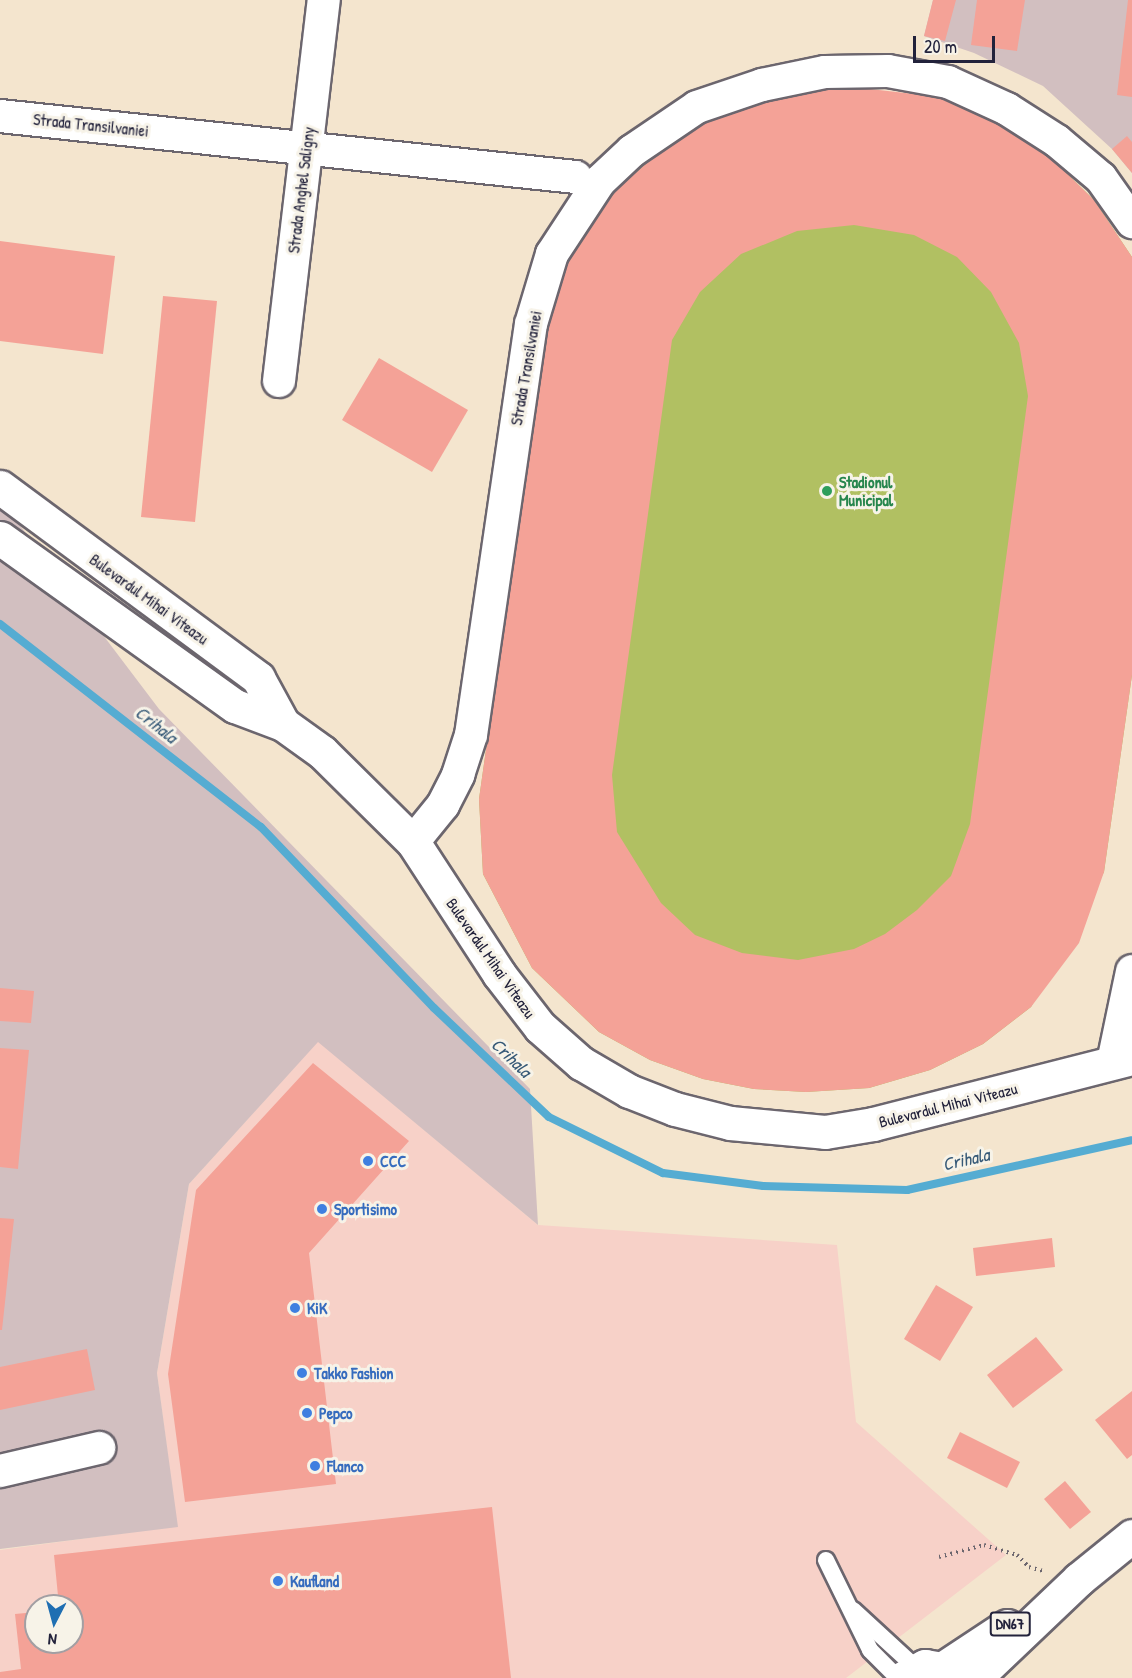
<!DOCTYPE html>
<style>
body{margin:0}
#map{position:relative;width:1132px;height:1678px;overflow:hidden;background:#f4e5ce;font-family:"Patrick Hand",sans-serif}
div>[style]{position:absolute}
.built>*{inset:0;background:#f7d1c8}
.industrial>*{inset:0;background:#d2bfc0}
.green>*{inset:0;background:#b1c062}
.stream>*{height:8px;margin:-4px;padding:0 4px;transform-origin:4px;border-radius:4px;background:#55acd2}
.building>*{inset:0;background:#f4a297}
.path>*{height:4px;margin-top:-2px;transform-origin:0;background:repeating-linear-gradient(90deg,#6c666e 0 1.5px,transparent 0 6px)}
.roads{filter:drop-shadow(2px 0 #6c666e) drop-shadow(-2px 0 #6c666e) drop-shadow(0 2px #6c666e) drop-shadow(0 -2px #6c666e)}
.service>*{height:16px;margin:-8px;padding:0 8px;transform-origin:8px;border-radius:8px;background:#fff}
.minor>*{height:32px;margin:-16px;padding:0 16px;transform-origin:16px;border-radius:16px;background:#fff}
.tertiary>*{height:33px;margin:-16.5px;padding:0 16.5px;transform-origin:16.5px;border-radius:16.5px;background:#fff}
.secondary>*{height:33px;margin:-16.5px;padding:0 16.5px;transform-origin:16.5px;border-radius:16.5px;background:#fff}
.primary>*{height:33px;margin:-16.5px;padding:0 16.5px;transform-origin:16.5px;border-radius:16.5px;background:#fff}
.dots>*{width:16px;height:16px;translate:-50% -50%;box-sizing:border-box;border:3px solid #f7f3e8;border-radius:50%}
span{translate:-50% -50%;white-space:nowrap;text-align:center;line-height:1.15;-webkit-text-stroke:6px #f7f3e8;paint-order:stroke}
.shield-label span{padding:2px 4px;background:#f7f3e8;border:2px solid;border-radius:4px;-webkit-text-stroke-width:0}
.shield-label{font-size:15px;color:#22223b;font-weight:700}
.street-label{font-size:16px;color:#22223b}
.leisure-label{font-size:16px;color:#27864d;font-weight:700}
.left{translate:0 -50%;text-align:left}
.shop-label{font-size:16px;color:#366cbe;font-weight:700}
.water-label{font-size:18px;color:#365977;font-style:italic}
.north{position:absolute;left:24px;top:1594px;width:60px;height:60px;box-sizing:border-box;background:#f7f3e8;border:2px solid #a29fa3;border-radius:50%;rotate:186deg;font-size:16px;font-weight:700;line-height:24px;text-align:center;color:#22223b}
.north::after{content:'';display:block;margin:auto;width:21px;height:27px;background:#1f6fb2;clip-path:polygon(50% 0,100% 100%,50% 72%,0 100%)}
.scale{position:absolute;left:913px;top:36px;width:82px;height:27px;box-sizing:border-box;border:3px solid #22223b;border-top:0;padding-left:8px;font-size:18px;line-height:21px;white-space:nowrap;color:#22223b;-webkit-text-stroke:4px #f7f3e8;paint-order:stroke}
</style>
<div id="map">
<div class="built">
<div style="clip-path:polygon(evenodd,318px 1041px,538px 1225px,837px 1245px,856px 1422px,1006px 1555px,846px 1678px,0 1678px,0 1550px,177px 1526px,157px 1373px,189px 1184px,318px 1041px,36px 1606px,72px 1606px,72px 1642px,36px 1642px,36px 1606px)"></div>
</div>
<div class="industrial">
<div style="clip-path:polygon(933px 0,1132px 0,1132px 173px,1112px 149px,1043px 86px,974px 53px,924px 36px)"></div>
<div style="clip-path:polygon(0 499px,159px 709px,530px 1089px,538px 1225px,318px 1042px,189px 1184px,157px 1373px,178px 1527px,0 1549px)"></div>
</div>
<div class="green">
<div style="clip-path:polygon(940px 97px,999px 125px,1050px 157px,1094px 200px,1132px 257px,1132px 675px,1104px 872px,1031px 1007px,983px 1044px,930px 1070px,869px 1088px,806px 1092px,754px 1089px,703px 1079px,650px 1060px,599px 1032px,532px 968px,483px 874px,479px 799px,549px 306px,577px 242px,617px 188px,662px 150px,711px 118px)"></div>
</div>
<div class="stream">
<div style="left:0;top:624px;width:331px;rotate:37.9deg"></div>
<div style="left:261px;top:827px;width:250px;rotate:46.3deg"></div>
<div style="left:434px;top:1008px;width:158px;rotate:43.5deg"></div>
<div style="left:549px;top:1117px;width:127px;rotate:26.2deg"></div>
<div style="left:663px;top:1173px;width:101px;rotate:7.4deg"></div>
<div style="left:763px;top:1186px;width:144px;rotate:1.6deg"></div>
<div style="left:907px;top:1190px;width:230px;rotate:-12.5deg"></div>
</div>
<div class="building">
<div style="clip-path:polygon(933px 0,956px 0,945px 41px,924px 36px)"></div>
<div style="clip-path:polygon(977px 0,1025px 0,1017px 51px,971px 45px)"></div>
<div style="clip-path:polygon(1128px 0,1132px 0,1132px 97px,1117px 95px)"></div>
<div style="clip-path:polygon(evenodd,844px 86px,940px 97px,999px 125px,1050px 157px,1094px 200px,1132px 257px,1132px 675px,1104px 872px,1079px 943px,1031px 1007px,983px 1044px,930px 1070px,869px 1088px,806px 1092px,754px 1089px,703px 1079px,650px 1060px,599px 1032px,532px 968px,483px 874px,479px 799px,549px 306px,577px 242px,618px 188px,662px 150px,711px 118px,775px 98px,844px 86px,854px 225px,914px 235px,957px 257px,991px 292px,1019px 343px,1028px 396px,970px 824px,951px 876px,917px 910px,885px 934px,854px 949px,798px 960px,742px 953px,695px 935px,661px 903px,617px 832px,612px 775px,672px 340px,700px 292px,741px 254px,797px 231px,854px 225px)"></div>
<div style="clip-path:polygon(1127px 136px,1132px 142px,1132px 173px,1112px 149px)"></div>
<div style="clip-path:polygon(0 241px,115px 256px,103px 354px,0 341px)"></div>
<div style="clip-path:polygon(163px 296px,217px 301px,195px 522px,141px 517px)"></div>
<div style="clip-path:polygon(379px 358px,468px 410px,432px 472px,342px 420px)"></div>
<div style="clip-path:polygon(0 988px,34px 991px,31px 1023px,0 1021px)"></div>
<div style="clip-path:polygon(0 1048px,29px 1050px,18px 1169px,0 1167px)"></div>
<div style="clip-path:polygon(313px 1063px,409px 1141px,309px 1253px,336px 1484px,185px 1502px,168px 1374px,196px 1190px)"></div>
<div style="clip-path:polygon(0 1218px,14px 1219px,2px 1330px,0 1330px)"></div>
<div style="clip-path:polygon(1052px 1238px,1055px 1267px,976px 1276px,973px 1248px)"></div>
<div style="clip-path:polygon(936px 1285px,973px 1307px,940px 1361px,904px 1339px)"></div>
<div style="clip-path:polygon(1036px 1337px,1063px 1370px,1013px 1408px,987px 1375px)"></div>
<div style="clip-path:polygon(87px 1349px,95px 1390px,0 1410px,0 1367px)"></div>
<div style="clip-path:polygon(1132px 1391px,1132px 1455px,1127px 1459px,1095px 1420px)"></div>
<div style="clip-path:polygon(960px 1432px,1020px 1462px,1007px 1488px,947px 1458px)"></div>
<div style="clip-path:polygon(1065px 1481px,1091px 1512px,1070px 1529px,1044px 1499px)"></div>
<div style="clip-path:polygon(492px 1507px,511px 1678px,0 1678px,0 1672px,21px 1669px,15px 1614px,36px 1612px,36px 1642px,72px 1642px,72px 1606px,59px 1606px,54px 1555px)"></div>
</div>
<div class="path">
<div style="left:939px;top:1557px;width:47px;rotate:-14.9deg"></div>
<div style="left:984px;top:1545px;width:34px;rotate:17deg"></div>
<div style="left:1017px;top:1555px;width:17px;rotate:45deg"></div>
<div style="left:1029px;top:1567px;width:15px;rotate:16deg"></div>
</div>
<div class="roads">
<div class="service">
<div style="left:826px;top:1560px;width:100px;rotate:63.9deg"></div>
<div style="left:870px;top:1650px;width:40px;rotate:45deg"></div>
<div style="left:853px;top:1610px;width:86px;rotate:42.6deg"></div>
</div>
<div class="minor">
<div style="left:0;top:116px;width:579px;rotate:6.05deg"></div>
<div style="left:279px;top:381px;width:384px;rotate:-83.3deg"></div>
<div style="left:413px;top:842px;width:48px;rotate:-51deg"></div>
<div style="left:443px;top:805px;width:34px;rotate:-63deg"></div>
<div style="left:458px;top:775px;width:42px;rotate:-72deg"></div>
<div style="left:471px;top:735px;width:415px;rotate:-81.7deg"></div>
<div style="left:531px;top:324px;width:73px;rotate:-73.3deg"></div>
<div style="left:552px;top:254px;width:87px;rotate:-56.7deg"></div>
<div style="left:600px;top:181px;width:44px;rotate:-43.2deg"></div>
<div style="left:632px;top:151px;width:78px;rotate:-34.1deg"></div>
<div style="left:697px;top:107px;width:69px;rotate:-18.7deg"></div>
<div style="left:762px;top:85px;width:64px;rotate:-11.7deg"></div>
<div style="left:825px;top:72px;width:63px;rotate:-0.9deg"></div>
<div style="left:888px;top:71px;width:61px;rotate:10.4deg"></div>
<div style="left:948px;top:82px;width:65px;rotate:24.6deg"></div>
<div style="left:1007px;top:109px;width:59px;rotate:32.6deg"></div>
<div style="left:1057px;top:141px;width:57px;rotate:40.1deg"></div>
<div style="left:1101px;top:178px;width:54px;rotate:54.8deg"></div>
<div style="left:0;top:1471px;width:102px;rotate:-13.1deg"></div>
</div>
<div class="tertiary">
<div style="left:1113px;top:1062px;width:93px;rotate:-78.2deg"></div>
</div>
<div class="secondary">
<div style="left:0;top:487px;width:321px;rotate:36.5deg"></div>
<div style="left:258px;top:678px;width:52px;rotate:61.5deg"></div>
<div style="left:0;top:538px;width:289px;rotate:35.6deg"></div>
<div style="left:235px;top:706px;width:51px;rotate:20.6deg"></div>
<div style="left:283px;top:724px;width:48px;rotate:35.7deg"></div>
<div style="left:322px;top:752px;width:128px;rotate:44.7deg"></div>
<div style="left:413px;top:842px;width:158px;rotate:56.9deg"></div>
<div style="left:499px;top:974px;width:67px;rotate:52.3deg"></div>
<div style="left:540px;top:1027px;width:55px;rotate:41.3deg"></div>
<div style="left:581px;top:1063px;width:56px;rotate:30.3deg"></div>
<div style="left:629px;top:1091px;width:49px;rotate:21.4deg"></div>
<div style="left:675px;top:1109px;width:57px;rotate:14.3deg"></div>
<div style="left:730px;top:1123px;width:95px;rotate:5.4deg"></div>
<div style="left:825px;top:1132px;width:49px;rotate:-9.5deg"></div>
<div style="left:873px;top:1124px;width:267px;rotate:-14.3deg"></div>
</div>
<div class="primary">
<div style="left:942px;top:1669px;width:78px;rotate:-33.5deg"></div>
<div style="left:903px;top:1678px;width:25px;rotate:-29deg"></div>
<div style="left:925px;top:1666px;width:17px;rotate:10deg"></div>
<div style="left:942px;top:1669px;width:13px;rotate:42deg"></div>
<div style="left:975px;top:1678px;width:144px;rotate:-43.6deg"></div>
<div style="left:1079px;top:1579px;width:68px;rotate:-39.1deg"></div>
</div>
</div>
<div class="dots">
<div style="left:827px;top:491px;background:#2e9e5b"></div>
<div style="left:368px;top:1161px;background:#3f7fe0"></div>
<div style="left:322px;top:1209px;background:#3f7fe0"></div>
<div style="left:295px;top:1308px;background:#3f7fe0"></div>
<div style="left:302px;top:1373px;background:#3f7fe0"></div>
<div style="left:307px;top:1413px;background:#3f7fe0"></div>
<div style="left:315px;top:1466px;background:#3f7fe0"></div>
<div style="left:278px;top:1581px;background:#3f7fe0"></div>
</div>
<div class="shield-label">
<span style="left:1010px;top:1624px">DN67</span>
</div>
<div class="street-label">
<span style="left:91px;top:125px;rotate:6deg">Strada Transilvaniei</span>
<span style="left:301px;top:190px;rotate:-83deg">Strada Anghel Saligny</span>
<span style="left:526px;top:368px;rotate:-80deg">Strada Transilvaniei</span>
<span style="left:149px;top:599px;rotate:36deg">Bulevardul Mihai Viteazu</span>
<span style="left:491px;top:958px;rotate:55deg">Bulevardul Mihai Viteazu</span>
<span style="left:948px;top:1105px;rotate:-14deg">Bulevardul Mihai Viteazu</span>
</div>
<div class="leisure-label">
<span class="left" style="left:839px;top:491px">Stadionul<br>Municipal</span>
</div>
<div class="shop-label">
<span class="left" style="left:380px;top:1161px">CCC</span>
<span class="left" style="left:334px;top:1209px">Sportisimo</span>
<span class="left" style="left:307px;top:1308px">KiK</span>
<span class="left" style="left:314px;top:1373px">Takko Fashion</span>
<span class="left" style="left:319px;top:1413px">Pepco</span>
<span class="left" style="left:327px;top:1466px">Flanco</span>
<span class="left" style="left:290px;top:1581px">Kaufland</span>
</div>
<div class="water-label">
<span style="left:156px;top:725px;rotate:38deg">Crihala</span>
<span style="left:511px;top:1058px;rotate:44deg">Crihala</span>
<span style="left:966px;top:1160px;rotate:-13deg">Crihala</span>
</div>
<div class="north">N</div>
<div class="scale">20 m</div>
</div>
